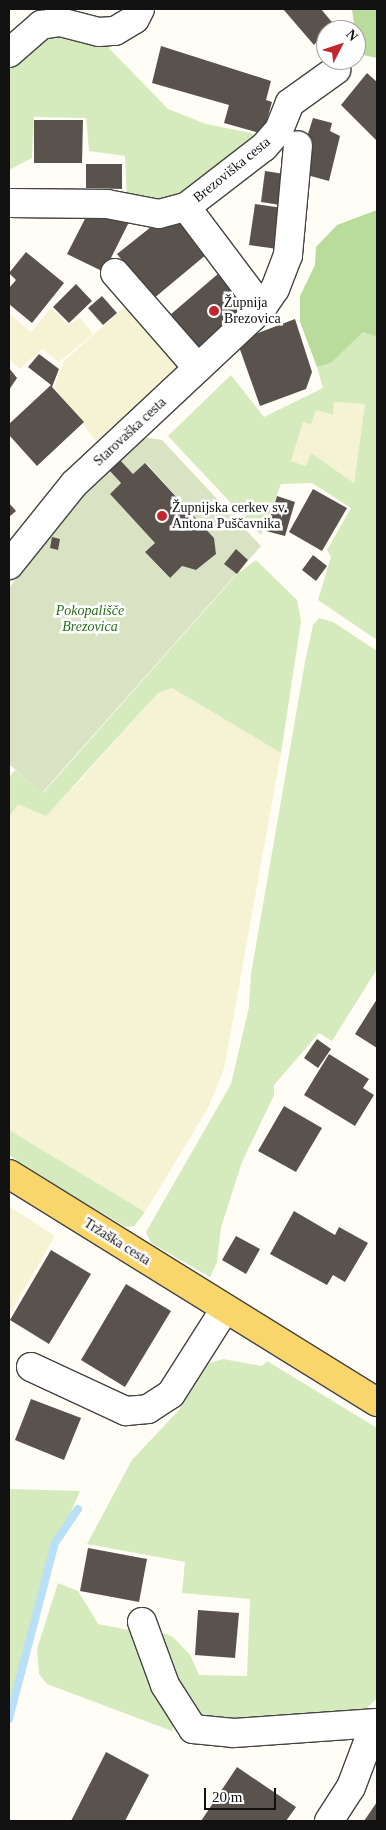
<!DOCTYPE html>
<meta charset="utf-8">
<style>
body{margin:0}
#map{position:relative;width:386px;height:1830px;overflow:hidden;background:#fffdf5;font-family:"Times New Roman",serif}
div>[style]{position:absolute}
.farmland>*{inset:0;background:#f6f3d4}
.green>*{inset:0;background:#d5ebbd}
.forest>*{inset:0;background:#b9dc9c}
.cemetery>*{inset:0;background:#d9e3c4}
.stream>*{height:8px;margin:-4px;padding:0 4px;transform-origin:4px;border-radius:4px;background:#b9e0f7}
.building>*{inset:0;background:#5a524d}
.roads{filter:drop-shadow(1px 0 #444) drop-shadow(-1px 0 #444) drop-shadow(0 1px #444) drop-shadow(0 -1px #444)}
.minor>*{height:28px;margin:-14px;padding:0 14px;transform-origin:14px;border-radius:14px;background:#fff}
.major>*{height:28px;margin:-14px;padding:0 14px;transform-origin:14px;border-radius:14px;background:#f9d66b}
.dots>*{width:14px;height:14px;translate:-50% -50%;box-sizing:border-box;border:2px solid #fff;border-radius:50%}
span{translate:-50% -50%;white-space:nowrap;text-align:center;line-height:1.15;-webkit-text-stroke:5px #fff;paint-order:stroke}
.street-label{font-size:14px;color:#111}
.poi-label{font-size:14px;color:#111}
.left{translate:0 -50%;text-align:left}
.park-label{font-size:14px;color:#2f6b1f;font-style:italic}
.frame{position:absolute;inset:0;border:10px solid #111;pointer-events:none}
.north{position:absolute;left:316px;top:20px;width:50px;height:50px;box-sizing:border-box;background:#fff;border:1px solid #a0a0a0;border-radius:50%;rotate:49deg;font-size:14px;font-weight:700;line-height:20px;text-align:center;color:#111}
.north::after{content:'';display:block;margin:auto;width:18px;height:22px;background:#c4262e;clip-path:polygon(50% 0,100% 100%,50% 72%,0 100%)}
.scale{position:absolute;left:204px;top:1788px;width:72px;height:22px;box-sizing:border-box;border:2px solid #111;border-top:0;padding-left:6px;font-size:15px;line-height:18px;white-space:nowrap;color:#111;-webkit-text-stroke:4px #fff;paint-order:stroke}
</style>
<div id="map">
<div class="farmland">
<div style="clip-path:polygon(128px 304px,185px 369px,101px 448px,54px 387px,64px 361px)"></div>
<div style="clip-path:polygon(51px 308px,68px 325px,80px 317px,93px 334px,59px 362px,42px 349px,20px 369px,9px 359px,9px 313px,31px 332px)"></div>
<div style="clip-path:polygon(334px 402px,365px 404px,354px 483px,311px 453px,307px 466px,291px 461px,303px 422px,316px 410px,332px 415px)"></div>
<div style="clip-path:polygon(172px 688px,281px 753px,224px 1069px,208px 1108px,145px 1212px,9px 1130px,9px 817px,17px 804px,73px 788px,158px 693px)"></div>
<div style="clip-path:polygon(9px 1206px,55px 1236px,9px 1315px)"></div>
</div>
<div class="green">
<div style="clip-path:polygon(52px 34px,104px 43px,168px 109px,206px 124px,251px 133px,262px 141px,196px 191px,153px 206px,127px 201px,125px 156px,89px 151px,86px 118px,34px 117px,32px 158px,9px 170px,9px 66px)"></div>
<div style="clip-path:polygon(evenodd,363px 331px,377px 337px,377px 640px,318px 600px,331px 557px,327px 550px,351px 508px,312px 483px,281px 484px,261px 535px,168px 436px,231px 375px,264px 417px,323px 388px,317px 367px,331px 363px,363px 331px,334px 402px,365px 404px,354px 483px,311px 453px,306px 466px,291px 461px,303px 422px,311px 424px,316px 410px,333px 415px,334px 402px)"></div>
<div style="clip-path:polygon(256px 560px,297px 600px,301px 621px,281px 753px,172px 688px,158px 693px,46px 816px,18px 804px,9px 817px,9px 777px,15px 770px,43px 793px,237px 574px)"></div>
<div style="clip-path:polygon(319px 618px,333px 622px,377px 651px,377px 969px,332px 1041px,319px 1033px,274px 1085px,274px 1095px,242px 1162px,221px 1227px,217px 1262px,210px 1277px,151px 1243px,146px 1232px,231px 1084px,249px 1007px,251px 974px,305px 662px,313px 625px)"></div>
<div style="clip-path:polygon(9px 1130px,145px 1212px,134px 1226px,126px 1227px,76px 1198px,9px 1155px)"></div>
<div style="clip-path:polygon(223px 1359px,262px 1366px,267px 1361px,377px 1428px,377px 1698px,361px 1714px,235px 1722px,196px 1713px,185px 1701px,156px 1639px,164px 1633px,173px 1637px,190px 1655px,199px 1675px,247px 1676px,250px 1599px,182px 1593px,185px 1562px,87px 1544px,132px 1460px,179px 1410px,207px 1364px)"></div>
<div style="clip-path:polygon(9px 1489px,80px 1491px,43px 1578px,9px 1714px)"></div>
<div style="clip-path:polygon(58px 1583px,78px 1591px,98px 1624px,129px 1630px,139px 1639px,175px 1719px,172px 1731px,47px 1684px,39px 1674px,37px 1649px)"></div>
</div>
<div class="forest">
<div style="clip-path:polygon(352px 9px,377px 9px,377px 58px,363px 55px,356px 42px)"></div>
<div style="clip-path:polygon(377px 210px,377px 337px,363px 332px,331px 363px,317px 367px,300px 322px,300px 296px,315px 265px,316px 247px,337px 225px)"></div>
</div>
<div class="cemetery">
<div style="clip-path:polygon(143px 437px,162px 440px,261px 546px,42px 793px,9px 764px,9px 588px,65px 515px,109px 470px,121px 483px,110px 494px,155px 543px,145px 552px,169px 578px,182px 566px,196px 570px,216px 554px,214px 538px,146px 463px,133px 474px,120px 460px)"></div>
</div>
<div class="stream">
<div style="left:9px;top:1719px;width:182px;rotate:-75.4deg"></div>
<div style="left:55px;top:1543px;width:41px;rotate:-55.9deg"></div>
</div>
<div class="building">
<div style="clip-path:polygon(283px 9px,321px 9px,336px 27px,326px 30px,314px 45px)"></div>
<div style="clip-path:polygon(161px 46px,271px 81px,266px 100px,272px 102px,263px 134px,224px 123px,229px 105px,152px 83px)"></div>
<div style="clip-path:polygon(367px 73px,377px 82px,377px 141px,341px 105px)"></div>
<div style="clip-path:polygon(313px 118px,332px 123px,330px 131px,340px 136px,329px 181px,296px 172px)"></div>
<div style="clip-path:polygon(34px 120px,83px 120px,82px 163px,34px 163px)"></div>
<div style="clip-path:polygon(86px 164px,122px 164px,122px 189px,86px 188px)"></div>
<div style="clip-path:polygon(265px 171px,291px 175px,287px 206px,261px 202px)"></div>
<div style="clip-path:polygon(255px 204px,290px 209px,285px 250px,249px 245px)"></div>
<div style="clip-path:polygon(90px 209px,130px 220px,104px 272px,67px 254px)"></div>
<div style="clip-path:polygon(176px 217px,207px 254px,153px 299px,117px 254px,156px 223px,161px 229px)"></div>
<div style="clip-path:polygon(26px 252px,64px 283px,32px 323px,9px 304px,9px 288px,16px 280px,9px 273px)"></div>
<div style="clip-path:polygon(219px 273px,252px 311px,203px 354px,170px 315px)"></div>
<div style="clip-path:polygon(76px 284px,92px 301px,69px 323px,53px 307px)"></div>
<div style="clip-path:polygon(102px 296px,117px 313px,103px 325px,88px 308px)"></div>
<div style="clip-path:polygon(295px 319px,312px 372px,306px 389px,260px 406px,237px 341px)"></div>
<div style="clip-path:polygon(39px 354px,59px 369px,52px 387px,84px 422px,37px 466px,9px 435px,9px 424px,51px 385px,28px 367px)"></div>
<div style="clip-path:polygon(9px 368px,17px 378px,9px 390px)"></div>
<div style="clip-path:polygon(120px 460px,133px 474px,145px 463px,214px 538px,216px 554px,196px 570px,182px 566px,170px 578px,145px 552px,155px 543px,110px 494px,121px 483px,109px 470px)"></div>
<div style="clip-path:polygon(313px 489px,347px 508px,322px 551px,289px 532px)"></div>
<div style="clip-path:polygon(277px 496px,295px 502px,285px 536px,266px 531px)"></div>
<div style="clip-path:polygon(9px 503px,16px 511px,9px 517px)"></div>
<div style="clip-path:polygon(52px 537px,60px 539px,58px 550px,50px 548px)"></div>
<div style="clip-path:polygon(236px 549px,248px 560px,237px 574px,224px 564px)"></div>
<div style="clip-path:polygon(313px 555px,327px 566px,316px 581px,302px 570px)"></div>
<div style="clip-path:polygon(377px 999px,377px 1048px,355px 1034px)"></div>
<div style="clip-path:polygon(317px 1039px,331px 1049px,318px 1068px,304px 1058px)"></div>
<div style="clip-path:polygon(329px 1054px,369px 1079px,363px 1088px,374px 1095px,355px 1126px,304px 1095px)"></div>
<div style="clip-path:polygon(284px 1106px,322px 1128px,296px 1172px,258px 1151px)"></div>
<div style="clip-path:polygon(294px 1211px,335px 1235px,339px 1227px,368px 1243px,345px 1282px,333px 1275px,327px 1285px,270px 1254px)"></div>
<div style="clip-path:polygon(236px 1236px,260px 1249px,246px 1274px,222px 1260px)"></div>
<div style="clip-path:polygon(51px 1250px,91px 1274px,49px 1344px,10px 1320px)"></div>
<div style="clip-path:polygon(126px 1284px,171px 1311px,125px 1387px,81px 1360px)"></div>
<div style="clip-path:polygon(31px 1399px,81px 1418px,64px 1460px,15px 1440px)"></div>
<div style="clip-path:polygon(88px 1548px,147px 1559px,139px 1602px,80px 1591px)"></div>
<div style="clip-path:polygon(198px 1610px,239px 1613px,235px 1658px,195px 1655px)"></div>
<div style="clip-path:polygon(106px 1752px,149px 1775px,125px 1821px,71px 1821px)"></div>
<div style="clip-path:polygon(237px 1767px,296px 1807px,286px 1821px,201px 1821px)"></div>
<div style="clip-path:polygon(377px 1802px,377px 1821px,364px 1821px)"></div>
</div>
<div class="roads">
<div class="minor">
<div style="left:9px;top:53px;width:43px;rotate:-41.2deg"></div>
<div style="left:41px;top:25px;width:19px;rotate:-9deg"></div>
<div style="left:60px;top:22px;width:40px;rotate:14.4deg"></div>
<div style="left:99px;top:32px;width:16px;rotate:-4deg"></div>
<div style="left:115px;top:31px;width:23px;rotate:-31deg"></div>
<div style="left:135px;top:19px;width:11px;rotate:-63deg"></div>
<div style="left:9px;top:203px;width:98px;rotate:0.6deg"></div>
<div style="left:107px;top:204px;width:53px;rotate:10.9deg"></div>
<div style="left:159px;top:214px;width:28px;rotate:-15deg"></div>
<div style="left:186px;top:207px;width:98px;rotate:-37.6deg"></div>
<div style="left:264px;top:147px;width:23px;rotate:-49deg"></div>
<div style="left:279px;top:130px;width:29px;rotate:-68deg"></div>
<div style="left:290px;top:103px;width:57px;rotate:-35.7deg"></div>
<div style="left:186px;top:207px;width:126px;rotate:53deg"></div>
<div style="left:115px;top:273px;width:126px;rotate:48.9deg"></div>
<div style="left:9px;top:565px;width:104px;rotate:-51.3deg"></div>
<div style="left:74px;top:484px;width:258px;rotate:-43.1deg"></div>
<div style="left:262px;top:308px;width:23px;rotate:-56deg"></div>
<div style="left:275px;top:289px;width:36px;rotate:-69deg"></div>
<div style="left:288px;top:255px;width:110px;rotate:-84.8deg"></div>
<div style="left:31px;top:1367px;width:105px;rotate:24.9deg"></div>
<div style="left:126px;top:1411px;width:22px;rotate:-5deg"></div>
<div style="left:148px;top:1409px;width:27px;rotate:-33deg"></div>
<div style="left:171px;top:1394px;width:101px;rotate:-57.6deg"></div>
<div style="left:142px;top:1622px;width:67px;rotate:69.9deg"></div>
<div style="left:165px;top:1685px;width:52px;rotate:57.5deg"></div>
<div style="left:193px;top:1729px;width:41px;rotate:5.6deg"></div>
<div style="left:234px;top:1733px;width:143px;rotate:-4deg"></div>
<div style="left:329px;top:1821px;width:40px;rotate:-57.1deg"></div>
<div style="left:351px;top:1787px;width:65px;rotate:-69.3deg"></div>
</div>
<div class="major">
<div style="left:9px;top:1174px;width:433px;rotate:31.8deg"></div>
</div>
</div>
<div class="dots">
<div style="left:214px;top:311px;background:#c4262e"></div>
<div style="left:162px;top:516px;background:#c4262e"></div>
</div>
<div class="street-label">
<span style="left:232px;top:170px;rotate:-39deg">Brezoviška cesta</span>
<span style="left:130px;top:432px;rotate:-43deg">Starovaška cesta</span>
<span style="left:117px;top:1242px;rotate:32deg">Tržaška cesta</span>
</div>
<div class="poi-label">
<span class="left" style="left:224px;top:311px">Župnija<br>Brezovica</span>
<span class="left" style="left:172px;top:516px">Župnijska cerkev sv.<br>Antona Puščavnika</span>
</div>
<div class="park-label">
<span style="left:90px;top:619px">Pokopališče<br>Brezovica</span>
</div>
<div class="frame"></div>
<div class="north">N</div>
<div class="scale">20 m</div>
</div>
